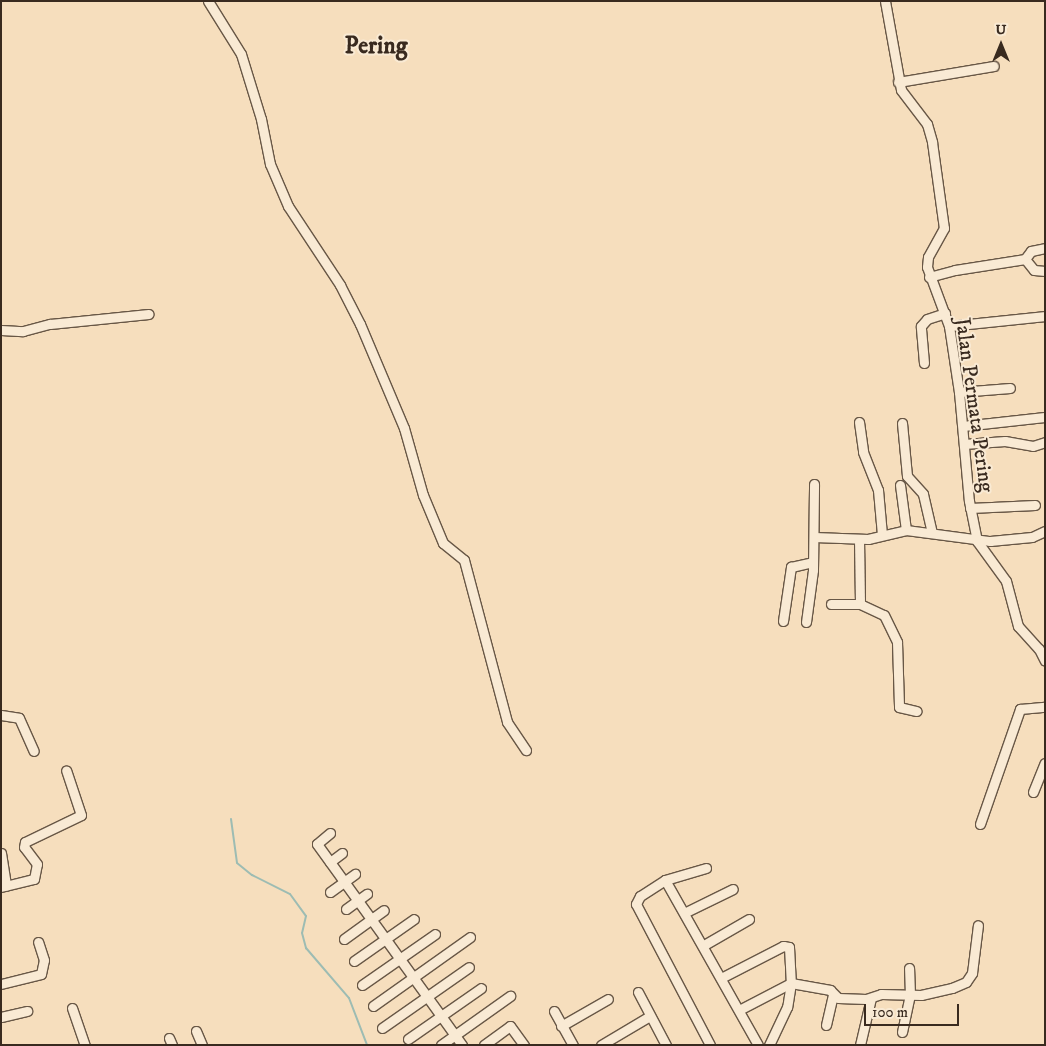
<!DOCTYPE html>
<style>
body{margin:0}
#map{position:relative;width:1046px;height:1046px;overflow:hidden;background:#f6debd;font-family:"IM FELL DW Pica",serif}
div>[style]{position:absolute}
.stream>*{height:2px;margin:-1px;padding:0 1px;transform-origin:1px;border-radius:1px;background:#9dbcb3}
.roads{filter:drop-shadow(1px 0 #685746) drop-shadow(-1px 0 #685746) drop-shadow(0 1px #685746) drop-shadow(0 -1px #685746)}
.minor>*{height:9px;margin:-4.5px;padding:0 4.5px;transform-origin:4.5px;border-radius:4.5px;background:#f9ead4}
span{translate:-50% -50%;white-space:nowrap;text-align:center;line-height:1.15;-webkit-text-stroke:4px #f9ead4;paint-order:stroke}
.street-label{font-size:21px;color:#392a1f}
.quarter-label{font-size:24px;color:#392a1f;font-weight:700}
.frame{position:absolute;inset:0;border:2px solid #392a1f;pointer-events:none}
.north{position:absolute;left:976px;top:20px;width:50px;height:50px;-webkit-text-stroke:4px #f9ead4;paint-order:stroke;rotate:0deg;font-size:14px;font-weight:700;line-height:20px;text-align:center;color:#392a1f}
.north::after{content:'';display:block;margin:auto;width:18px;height:22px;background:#392a1f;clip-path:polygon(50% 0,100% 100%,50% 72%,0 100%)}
.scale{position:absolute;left:864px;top:1004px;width:95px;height:22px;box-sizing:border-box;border:2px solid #392a1f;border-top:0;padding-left:6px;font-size:15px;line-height:18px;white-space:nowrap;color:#392a1f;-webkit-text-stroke:4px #f9ead4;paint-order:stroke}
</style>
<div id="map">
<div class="stream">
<div style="left:231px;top:819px;width:44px;rotate:82.2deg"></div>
<div style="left:237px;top:863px;width:19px;rotate:39deg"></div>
<div style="left:252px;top:875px;width:42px;rotate:26.6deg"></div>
<div style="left:290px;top:894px;width:27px;rotate:54deg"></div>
<div style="left:306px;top:916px;width:17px;rotate:103deg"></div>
<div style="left:302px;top:933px;width:16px;rotate:75deg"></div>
<div style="left:306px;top:948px;width:66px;rotate:49.3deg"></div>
<div style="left:349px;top:998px;width:50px;rotate:69deg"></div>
</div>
<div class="roads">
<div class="minor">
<div style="left:208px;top:1px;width:62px;rotate:58.1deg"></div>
<div style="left:241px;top:54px;width:68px;rotate:72.9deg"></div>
<div style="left:261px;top:119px;width:46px;rotate:78.7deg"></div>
<div style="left:270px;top:164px;width:46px;rotate:66.8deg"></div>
<div style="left:288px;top:206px;width:95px;rotate:56.6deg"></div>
<div style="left:340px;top:285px;width:44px;rotate:62.9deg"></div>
<div style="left:360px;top:324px;width:113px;rotate:67.1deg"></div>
<div style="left:404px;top:428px;width:70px;rotate:74.2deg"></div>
<div style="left:423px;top:495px;width:52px;rotate:67.4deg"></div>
<div style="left:443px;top:543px;width:27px;rotate:39deg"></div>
<div style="left:464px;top:560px;width:168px;rotate:75.1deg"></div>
<div style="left:507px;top:722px;width:34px;rotate:56deg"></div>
<div style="left:885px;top:1px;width:90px;rotate:79.8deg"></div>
<div style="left:901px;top:90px;width:43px;rotate:52.6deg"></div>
<div style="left:927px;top:124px;width:19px;rotate:74deg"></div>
<div style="left:932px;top:142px;width:87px;rotate:82.1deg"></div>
<div style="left:944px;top:228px;width:33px;rotate:119deg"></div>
<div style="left:928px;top:257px;width:10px;rotate:96deg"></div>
<div style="left:927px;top:267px;width:63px;rotate:69.6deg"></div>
<div style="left:949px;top:326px;width:67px;rotate:81.4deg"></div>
<div style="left:959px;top:392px;width:109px;rotate:84.8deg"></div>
<div style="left:969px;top:501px;width:41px;rotate:78.7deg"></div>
<div style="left:977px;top:541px;width:49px;rotate:54.1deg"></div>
<div style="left:1006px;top:581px;width:47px;rotate:75.1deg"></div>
<div style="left:1018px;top:626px;width:31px;rotate:48deg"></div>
<div style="left:1039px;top:649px;width:13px;rotate:63deg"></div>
<div style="left:898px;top:82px;width:97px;rotate:-9.5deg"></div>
<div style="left:1025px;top:259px;width:14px;rotate:51deg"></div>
<div style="left:1034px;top:270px;width:11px;rotate:5deg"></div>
<div style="left:929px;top:277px;width:27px;rotate:-15deg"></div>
<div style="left:955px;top:270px;width:71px;rotate:-8.9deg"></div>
<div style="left:1025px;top:259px;width:10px;rotate:-53deg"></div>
<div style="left:1031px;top:251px;width:14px;rotate:-12deg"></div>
<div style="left:949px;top:326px;width:97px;rotate:-5.9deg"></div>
<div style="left:1px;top:330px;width:22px;rotate:3deg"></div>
<div style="left:23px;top:331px;width:28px;rotate:-15deg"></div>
<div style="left:50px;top:324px;width:99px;rotate:-5.8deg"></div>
<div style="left:924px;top:363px;width:37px;rotate:-95deg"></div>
<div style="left:921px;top:326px;width:9px;rotate:-49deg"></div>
<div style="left:927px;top:319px;width:19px;rotate:-18deg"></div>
<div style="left:959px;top:392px;width:51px;rotate:-4.5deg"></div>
<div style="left:859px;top:422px;width:30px;rotate:82deg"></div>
<div style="left:863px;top:452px;width:41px;rotate:68.5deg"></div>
<div style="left:878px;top:490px;width:45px;rotate:84.9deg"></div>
<div style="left:902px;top:423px;width:53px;rotate:84.6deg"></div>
<div style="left:907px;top:476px;width:24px;rotate:48deg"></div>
<div style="left:923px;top:494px;width:40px;rotate:77deg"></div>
<div style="left:963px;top:426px;width:82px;rotate:-6.3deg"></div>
<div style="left:964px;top:444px;width:41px;rotate:-4.2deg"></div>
<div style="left:1005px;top:441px;width:28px;rotate:10deg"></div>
<div style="left:1033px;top:446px;width:13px;rotate:-18deg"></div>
<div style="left:900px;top:485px;width:45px;rotate:82.4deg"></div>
<div style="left:970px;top:508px;width:65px;rotate:-2.6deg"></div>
<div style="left:814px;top:537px;width:54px;rotate:2.1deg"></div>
<div style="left:868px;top:539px;width:39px;rotate:-13deg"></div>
<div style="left:906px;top:530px;width:85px;rotate:7.5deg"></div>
<div style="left:990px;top:541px;width:42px;rotate:-5.4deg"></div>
<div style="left:1032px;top:537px;width:14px;rotate:-25deg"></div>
<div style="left:859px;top:539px;width:65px;rotate:89.1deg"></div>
<div style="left:831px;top:604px;width:29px"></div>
<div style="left:860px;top:604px;width:26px;rotate:25deg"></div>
<div style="left:884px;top:615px;width:30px;rotate:64deg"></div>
<div style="left:897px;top:642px;width:65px;rotate:88.2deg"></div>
<div style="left:899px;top:707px;width:18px;rotate:13deg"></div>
<div style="left:783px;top:621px;width:55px;rotate:-81.6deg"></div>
<div style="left:791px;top:567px;width:22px;rotate:-13deg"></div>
<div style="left:806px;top:622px;width:52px;rotate:-82.3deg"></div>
<div style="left:813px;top:570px;width:86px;rotate:-89.3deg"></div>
<div style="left:1px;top:715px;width:18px;rotate:9deg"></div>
<div style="left:19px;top:718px;width:36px;rotate:66deg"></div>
<div style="left:1033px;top:792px;width:31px;rotate:-68deg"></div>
<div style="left:980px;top:824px;width:122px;rotate:-70.8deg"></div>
<div style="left:1020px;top:709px;width:25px;rotate:-5deg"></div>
<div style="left:330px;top:833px;width:17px;rotate:140deg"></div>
<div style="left:317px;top:844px;width:248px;rotate:54.2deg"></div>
<div style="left:1px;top:853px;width:33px;rotate:81deg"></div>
<div style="left:330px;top:862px;width:15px;rotate:-37deg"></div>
<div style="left:706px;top:868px;width:43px;rotate:163.7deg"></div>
<div style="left:665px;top:880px;width:30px;rotate:147deg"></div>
<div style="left:640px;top:896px;width:9px;rotate:117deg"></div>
<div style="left:636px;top:904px;width:159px;rotate:62.3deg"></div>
<div style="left:665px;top:880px;width:189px;rotate:60.6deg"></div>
<div style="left:1px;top:887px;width:34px;rotate:-14deg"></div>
<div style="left:34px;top:879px;width:15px;rotate:-79deg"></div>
<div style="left:37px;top:864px;width:21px;rotate:-127deg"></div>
<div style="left:24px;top:847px;width:5px;rotate:-79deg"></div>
<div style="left:25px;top:842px;width:62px;rotate:-25.7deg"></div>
<div style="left:81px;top:815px;width:47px;rotate:-108.4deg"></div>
<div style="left:330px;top:892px;width:31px;rotate:-36deg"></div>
<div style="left:346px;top:909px;width:26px;rotate:-36deg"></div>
<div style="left:686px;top:912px;width:52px;rotate:-26.1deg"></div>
<div style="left:344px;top:939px;width:49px;rotate:-35.9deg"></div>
<div style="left:704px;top:945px;width:52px;rotate:-30deg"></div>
<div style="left:354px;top:961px;width:73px;rotate:-35deg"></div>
<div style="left:721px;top:978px;width:70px;rotate:-27.3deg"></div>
<div style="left:783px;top:946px;width:6px;rotate:9deg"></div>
<div style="left:789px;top:947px;width:36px;rotate:87deg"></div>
<div style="left:791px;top:983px;width:24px;rotate:99deg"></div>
<div style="left:787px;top:1007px;width:42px;rotate:115.3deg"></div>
<div style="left:1px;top:984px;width:41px;rotate:-14deg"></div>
<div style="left:41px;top:974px;width:14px;rotate:-78deg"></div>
<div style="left:44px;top:960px;width:19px;rotate:-108deg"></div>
<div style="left:362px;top:985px;width:89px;rotate:-34.9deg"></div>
<div style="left:638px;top:992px;width:60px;rotate:62.2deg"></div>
<div style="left:373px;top:1006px;width:119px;rotate:-35.4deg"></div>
<div style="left:72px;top:1008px;width:39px;rotate:71deg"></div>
<div style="left:739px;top:1010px;width:59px;rotate:-27.4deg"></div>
<div style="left:791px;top:983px;width:40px;rotate:10deg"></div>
<div style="left:830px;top:990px;width:11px;rotate:45deg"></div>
<div style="left:838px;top:998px;width:28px;rotate:2deg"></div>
<div style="left:866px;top:999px;width:16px;rotate:-18deg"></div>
<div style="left:881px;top:994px;width:40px;rotate:1.4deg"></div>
<div style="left:921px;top:995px;width:32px;rotate:-13deg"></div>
<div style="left:952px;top:988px;width:15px;rotate:-23deg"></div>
<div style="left:966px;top:982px;width:11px;rotate:-56deg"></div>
<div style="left:972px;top:973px;width:48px;rotate:-82.9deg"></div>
<div style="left:554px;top:1011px;width:39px;rotate:61deg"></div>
<div style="left:1px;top:1017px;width:27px;rotate:-13deg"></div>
<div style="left:826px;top:1025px;width:32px;rotate:-77deg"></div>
<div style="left:561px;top:1026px;width:54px;rotate:-29.9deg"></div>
<div style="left:382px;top:1028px;width:106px;rotate:-35deg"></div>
<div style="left:196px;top:1031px;width:15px;rotate:67deg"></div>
<div style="left:902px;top:1032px;width:38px;rotate:-78deg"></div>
<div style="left:910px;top:995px;width:27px;rotate:-92deg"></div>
<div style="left:169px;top:1038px;width:8px;rotate:67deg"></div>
<div style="left:408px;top:1039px;width:89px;rotate:-34.9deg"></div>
<div style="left:441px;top:1045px;width:85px;rotate:-35.4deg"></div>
<div style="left:484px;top:1045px;width:32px;rotate:-36deg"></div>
<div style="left:510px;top:1026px;width:24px;rotate:54deg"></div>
<div style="left:601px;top:1045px;width:57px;rotate:-30.6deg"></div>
<div style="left:860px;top:1045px;width:48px;rotate:-76.8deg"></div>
</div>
</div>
<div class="street-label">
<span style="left:974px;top:405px;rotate:82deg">Jalan Permata Pering</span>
</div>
<div class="quarter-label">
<span style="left:376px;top:47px">Pering</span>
</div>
<div class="frame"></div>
<div class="north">U</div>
<div class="scale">100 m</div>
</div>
